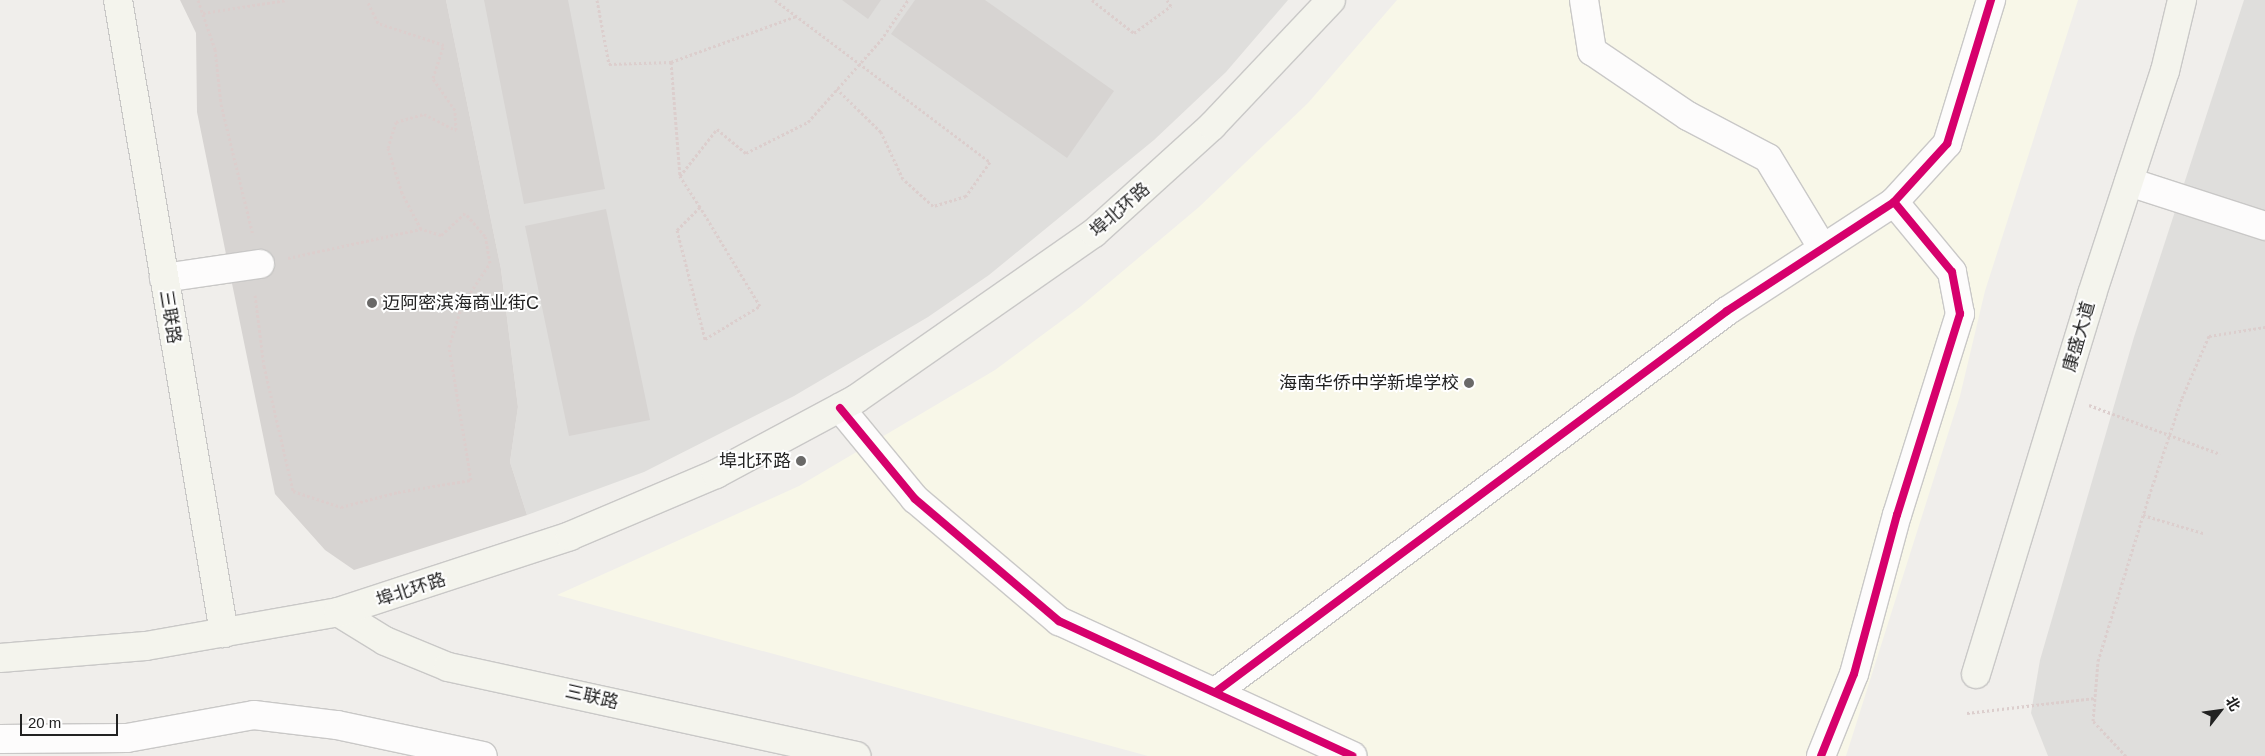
<!DOCTYPE html>
<meta charset="utf-8">
<style>
body{margin:0}
#map{position:relative;width:2265px;height:756px;overflow:hidden;background:#f0eeeb;font-family:Helvetica,"Noto Sans SC",sans-serif}
div>[style]{position:absolute}
.residential>*{inset:0;background:#dfdedc}
.education>*{inset:0;background:#f8f7e8}
.building>*{inset:0;background:#d7d4d2}
.path>*{height:3px;margin-top:-1.5px;transform-origin:0;background:repeating-linear-gradient(90deg,#dccecd 0 2.5px,transparent 0 5px)}
.roads{filter:drop-shadow(1px 0 #c9c8c7) drop-shadow(-1px 0 #c9c8c7) drop-shadow(0 1px #c9c8c7) drop-shadow(0 -1px #c9c8c7)}
.street>*{height:28px;margin:-14px;padding:0 14px;transform-origin:14px;border-radius:14px;background:#fdfcfc}
.secondary>*{height:28px;margin:-14px;padding:0 14px;transform-origin:14px;border-radius:14px;background:#f4f4ed}
.cycleway>*{height:8px;margin:-4px;padding:0 4px;transform-origin:4px;border-radius:4px;background:#d6006c}
.dots>*{width:14px;height:14px;translate:-50% -50%;box-sizing:border-box;border:2px solid #fff;border-radius:50%}
span{translate:-50% -50%;white-space:nowrap;text-align:center;line-height:1.15;-webkit-text-stroke:4px #fff;paint-order:stroke}
.street-label{font-size:18px;color:#222}
.poi-label{font-size:18px;color:#222}
.left{translate:0 -50%;text-align:left}
.right{translate:-100% -50%;text-align:right}
.north{position:absolute;left:2195px;top:686px;width:50px;height:50px;-webkit-text-stroke:4px #fff;paint-order:stroke;rotate:60deg;font-size:14px;font-weight:700;line-height:20px;text-align:center;color:#222}
.north::after{content:'';display:block;margin:auto;width:18px;height:22px;background:#222;clip-path:polygon(50% 0,100% 100%,50% 72%,0 100%)}
.scale{position:absolute;left:20px;top:714px;width:98px;height:22px;box-sizing:border-box;border:2px solid #222;border-top:0;padding-left:6px;font-size:15px;line-height:18px;white-space:nowrap;color:#222;-webkit-text-stroke:4px #fff;paint-order:stroke}
</style>
<div id="map">
<div class="residential">
<div style="clip-path:polygon(446px 0,1288px 0,1226px 72px,1154px 140px,989px 275px,928px 317px,794px 396px,644px 472px,527px 515px,510px 462px,518px 407px,501px 269px)"></div>
<div style="clip-path:polygon(2244px 0,2265px 0,2265px 756px,2048px 756px,2031px 713px,2040px 660px,2134px 337px)"></div>
</div>
<div class="education">
<div style="clip-path:polygon(1397px 0,2078px 0,1985px 291px,1960px 396px,1846px 756px,1148px 756px,557px 595px,799px 486px,995px 370px,1080px 307px,1199px 207px,1308px 103px)"></div>
</div>
<div class="building">
<div style="clip-path:polygon(180px 0,446px 0,501px 269px,518px 407px,510px 462px,527px 515px,354px 570px,325px 550px,275px 494px,197px 112px,196px 33px)"></div>
<div style="clip-path:polygon(484px 0,568px 0,605px 189px,524px 204px)"></div>
<div style="clip-path:polygon(842px 0,881px 0,868px 19px)"></div>
<div style="clip-path:polygon(915px 0,985px 0,1114px 91px,1067px 158px,891px 34px)"></div>
<div style="clip-path:polygon(606px 209px,650px 420px,569px 436px,525px 226px)"></div>
</div>
<div class="path">
<div style="left:198px;top:0;width:52px;rotate:70.9deg"></div>
<div style="left:215px;top:49px;width:55px;rotate:83.8deg"></div>
<div style="left:221px;top:104px;width:135px;rotate:76.3deg"></div>
<div style="left:597px;top:0;width:65px;rotate:79.4deg"></div>
<div style="left:609px;top:64px;width:62px;rotate:-1.8deg"></div>
<div style="left:671px;top:62px;width:114px;rotate:85.5deg"></div>
<div style="left:775px;top:0;width:269px;rotate:37deg"></div>
<div style="left:990px;top:162px;width:42px;rotate:125.2deg"></div>
<div style="left:966px;top:196px;width:34px;rotate:163deg"></div>
<div style="left:933px;top:206px;width:40px;rotate:-138deg"></div>
<div style="left:903px;top:179px;width:52px;rotate:-115.1deg"></div>
<div style="left:881px;top:132px;width:62px;rotate:-135.7deg"></div>
<div style="left:1092px;top:0;width:53px;rotate:38.2deg"></div>
<div style="left:1134px;top:33px;width:46px;rotate:-36.1deg"></div>
<div style="left:1171px;top:6px;width:7px;rotate:-124deg"></div>
<div style="left:203px;top:13px;width:85px;rotate:-8.8deg"></div>
<div style="left:671px;top:62px;width:134px;rotate:-20.1deg"></div>
<div style="left:700px;top:207px;width:33px;rotate:135deg"></div>
<div style="left:677px;top:230px;width:113px;rotate:75.6deg"></div>
<div style="left:705px;top:339px;width:64px;rotate:-31deg"></div>
<div style="left:760px;top:306px;width:116px;rotate:-121.2deg"></div>
<div style="left:700px;top:207px;width:37px;rotate:-123deg"></div>
<div style="left:680px;top:176px;width:60px;rotate:-51.8deg"></div>
<div style="left:717px;top:129px;width:38px;rotate:40deg"></div>
<div style="left:746px;top:153px;width:69px;rotate:-26.6deg"></div>
<div style="left:808px;top:122px;width:110px;rotate:-48.3deg"></div>
<div style="left:881px;top:40px;width:48px;rotate:-56deg"></div>
<div style="left:288px;top:258px;width:136px;rotate:-12.3deg"></div>
<div style="left:255px;top:295px;width:72px;rotate:82.8deg"></div>
<div style="left:264px;top:366px;width:128px;rotate:76.9deg"></div>
<div style="left:293px;top:491px;width:51px;rotate:18.4deg"></div>
<div style="left:341px;top:507px;width:59px;rotate:-14.7deg"></div>
<div style="left:398px;top:492px;width:74px;rotate:-9.3deg"></div>
<div style="left:471px;top:480px;width:135px;rotate:-99.4deg"></div>
<div style="left:449px;top:347px;width:44px;rotate:-72.8deg"></div>
<div style="left:462px;top:305px;width:50px;rotate:-56.3deg"></div>
<div style="left:490px;top:263px;width:27px;rotate:-100deg"></div>
<div style="left:485px;top:236px;width:30px;rotate:-131deg"></div>
<div style="left:465px;top:213px;width:33px;rotate:137deg"></div>
<div style="left:441px;top:235px;width:21px;rotate:-163deg"></div>
<div style="left:421px;top:229px;width:41px;rotate:-117.8deg"></div>
<div style="left:402px;top:193px;width:47px;rotate:-107.3deg"></div>
<div style="left:388px;top:148px;width:27px;rotate:-73deg"></div>
<div style="left:396px;top:122px;width:29px;rotate:-16deg"></div>
<div style="left:424px;top:114px;width:36px;rotate:27deg"></div>
<div style="left:456px;top:130px;width:20px;rotate:-93deg"></div>
<div style="left:455px;top:110px;width:39px;rotate:-125deg"></div>
<div style="left:433px;top:78px;width:35px;rotate:-72deg"></div>
<div style="left:444px;top:45px;width:70px;rotate:-161.6deg"></div>
<div style="left:378px;top:23px;width:25px;rotate:-116deg"></div>
<div style="left:2089px;top:405px;width:140px;rotate:20.5deg"></div>
<div style="left:2143px;top:515px;width:63px;rotate:16.7deg"></div>
<div style="left:1967px;top:713px;width:129px;rotate:-6.7deg"></div>
<div style="left:2126px;top:756px;width:48px;rotate:-133.3deg"></div>
<div style="left:2093px;top:721px;width:60px;rotate:-85.2deg"></div>
<div style="left:2098px;top:661px;width:173px;rotate:-72.8deg"></div>
<div style="left:2149px;top:496px;width:103px;rotate:-71.4deg"></div>
<div style="left:2182px;top:398px;width:68px;rotate:-66.5deg"></div>
<div style="left:2209px;top:336px;width:57px;rotate:-9.1deg"></div>
</div>
<div class="roads">
<div class="street">
<div style="left:1584px;top:0;width:52px;rotate:81.1deg"></div>
<div style="left:1592px;top:51px;width:116px;rotate:34.1deg"></div>
<div style="left:1688px;top:116px;width:90px;rotate:27.7deg"></div>
<div style="left:1768px;top:158px;width:104px;rotate:58.8deg"></div>
<div style="left:2129px;top:182px;width:143px;rotate:17.9deg"></div>
<div style="left:164px;top:278px;width:97px;rotate:-8.3deg"></div>
<div style="left:840px;top:408px;width:118px;rotate:50.5deg"></div>
<div style="left:915px;top:499px;width:189px;rotate:40.3deg"></div>
<div style="left:1059px;top:621px;width:323px;rotate:24.7deg"></div>
<div style="left:1217px;top:691px;width:636px;rotate:-36.69deg"></div>
<div style="left:1727px;top:311px;width:199px;rotate:-33.1deg"></div>
<div style="left:1894px;top:202px;width:79px;rotate:-47.6deg"></div>
<div style="left:1947px;top:144px;width:151px;rotate:-73deg"></div>
<div style="left:0;top:739px;width:127px;rotate:-0.5deg"></div>
<div style="left:127px;top:738px;width:129px;rotate:-10.3deg"></div>
<div style="left:254px;top:715px;width:84px;rotate:6.9deg"></div>
<div style="left:337px;top:725px;width:149px;rotate:12deg"></div>
<div style="left:1821px;top:756px;width:88px;rotate:-68.1deg"></div>
<div style="left:1854px;top:674px;width:165px;rotate:-74.9deg"></div>
<div style="left:1897px;top:515px;width:211px;rotate:-72.6deg"></div>
<div style="left:1960px;top:314px;width:43px;rotate:-100.8deg"></div>
<div style="left:1952px;top:272px;width:91px;rotate:-129.6deg"></div>
</div>
<div class="secondary">
<div style="left:118px;top:0;width:642px;rotate:80.49deg"></div>
<div style="left:338px;top:612px;width:55px;rotate:31.7deg"></div>
<div style="left:385px;top:641px;width:68px;rotate:22.4deg"></div>
<div style="left:448px;top:667px;width:418px;rotate:12.3deg"></div>
<div style="left:0;top:658px;width:146px;rotate:-4.7deg"></div>
<div style="left:146px;top:646px;width:195px;rotate:-10deg"></div>
<div style="left:338px;top:612px;width:244px;rotate:-18.1deg"></div>
<div style="left:570px;top:536px;width:159px;rotate:-23deg"></div>
<div style="left:716px;top:474px;width:159px;rotate:-28.2deg"></div>
<div style="left:856px;top:399px;width:290px;rotate:-34.9deg"></div>
<div style="left:1094px;top:233px;width:159px;rotate:-42.2deg"></div>
<div style="left:1212px;top:126px;width:173px;rotate:-46.6deg"></div>
<div style="left:1976px;top:674px;width:397px;rotate:-73deg"></div>
<div style="left:2092px;top:294px;width:235px;rotate:-71.9deg"></div>
<div style="left:2165px;top:71px;width:73px;rotate:-76.5deg"></div>
</div>
</div>
<div class="cycleway">
<div style="left:840px;top:408px;width:118px;rotate:50.5deg"></div>
<div style="left:915px;top:499px;width:189px;rotate:40.3deg"></div>
<div style="left:1059px;top:621px;width:323px;rotate:24.7deg"></div>
<div style="left:1217px;top:691px;width:636px;rotate:-36.69deg"></div>
<div style="left:1727px;top:311px;width:199px;rotate:-33.1deg"></div>
<div style="left:1894px;top:202px;width:79px;rotate:-47.6deg"></div>
<div style="left:1947px;top:144px;width:151px;rotate:-73deg"></div>
<div style="left:1821px;top:756px;width:88px;rotate:-68.1deg"></div>
<div style="left:1854px;top:674px;width:165px;rotate:-74.9deg"></div>
<div style="left:1897px;top:515px;width:211px;rotate:-72.6deg"></div>
<div style="left:1960px;top:314px;width:43px;rotate:-100.8deg"></div>
<div style="left:1952px;top:272px;width:91px;rotate:-129.6deg"></div>
</div>
<div class="dots">
<div style="left:372px;top:303px;background:#6a6968"></div>
<div style="left:1469px;top:383px;background:#6a6968"></div>
<div style="left:801px;top:461px;background:#6a6968"></div>
</div>
<div class="street-label">
<span style="left:1120px;top:210px;rotate:-41deg">埠北环路</span>
<span style="left:170px;top:317px;rotate:81deg">三联路</span>
<span style="left:2079px;top:337px;rotate:-74deg">康盛大道</span>
<span style="left:411px;top:590px;rotate:-18deg">埠北环路</span>
<span style="left:592px;top:697px;rotate:13deg">三联路</span>
</div>
<div class="poi-label">
<span class="left" style="left:382px;top:303px">迈阿密滨海商业街C</span>
<span class="right" style="left:1459px;top:383px">海南华侨中学新埠学校</span>
<span class="right" style="left:791px;top:461px">埠北环路</span>
</div>
<div class="north">北</div>
<div class="scale">20 m</div>
</div>
